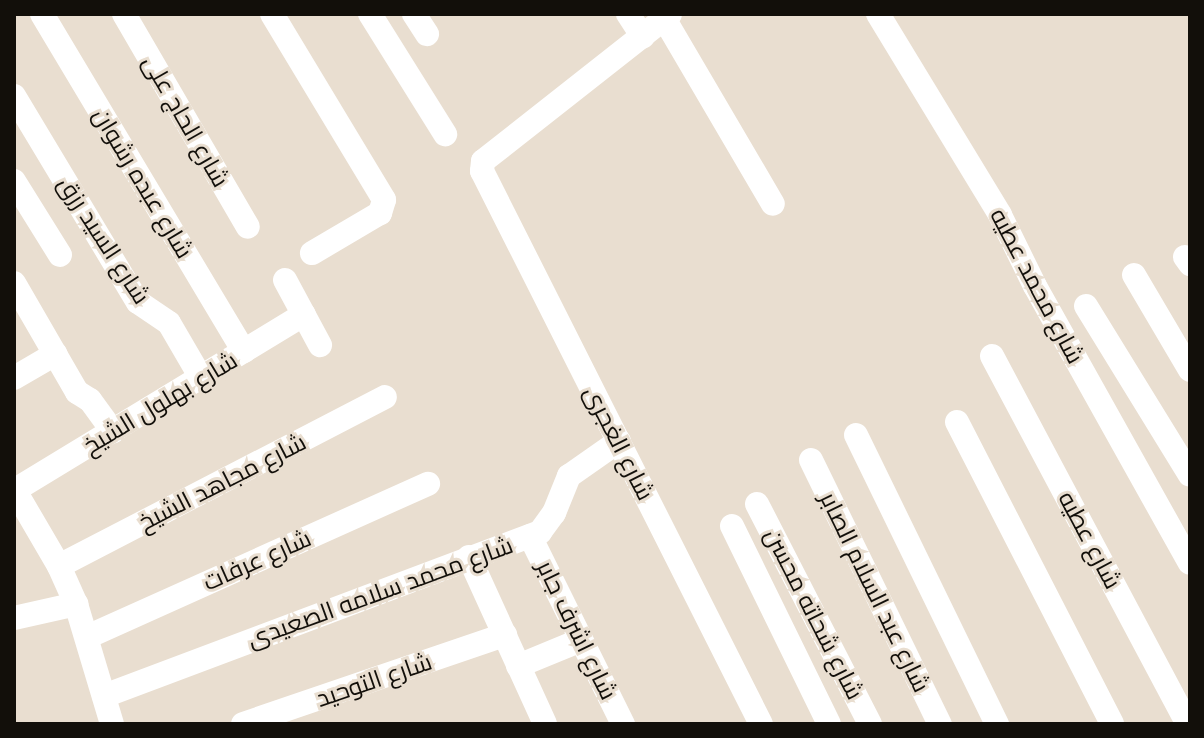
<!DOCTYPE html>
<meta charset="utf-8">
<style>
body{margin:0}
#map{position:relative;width:1204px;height:738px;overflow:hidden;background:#e9ded0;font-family:Quicksand,Cairo,sans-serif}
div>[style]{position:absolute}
.street>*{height:24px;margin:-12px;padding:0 12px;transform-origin:12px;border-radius:12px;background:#fff}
span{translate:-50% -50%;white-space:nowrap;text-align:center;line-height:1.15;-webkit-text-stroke:6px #e9ded0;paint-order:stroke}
.street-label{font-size:24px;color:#120f0a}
.frame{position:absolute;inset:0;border:16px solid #120f0a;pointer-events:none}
</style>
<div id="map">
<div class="street">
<div style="left:42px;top:14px;width:393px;rotate:59.1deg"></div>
<div style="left:124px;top:14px;width:246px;rotate:59.8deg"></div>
<div style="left:272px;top:14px;width:217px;rotate:58.9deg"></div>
<div style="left:384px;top:200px;width:14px;rotate:107deg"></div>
<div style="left:380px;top:213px;width:79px;rotate:149.5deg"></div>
<div style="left:370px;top:14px;width:142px;rotate:58deg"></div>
<div style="left:414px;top:14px;width:24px;rotate:57deg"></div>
<div style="left:628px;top:14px;width:27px;rotate:57deg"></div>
<div style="left:670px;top:14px;width:238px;rotate:141.8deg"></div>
<div style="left:483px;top:161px;width:10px;rotate:96deg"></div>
<div style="left:482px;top:171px;width:619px;rotate:63.23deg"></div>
<div style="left:878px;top:14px;width:235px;rotate:58.7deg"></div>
<div style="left:1000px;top:215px;width:79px;rotate:63.8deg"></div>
<div style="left:1035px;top:286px;width:317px;rotate:60.8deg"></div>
<div style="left:665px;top:20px;width:213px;rotate:59.6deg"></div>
<div style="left:14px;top:96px;width:240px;rotate:59deg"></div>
<div style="left:138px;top:302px;width:37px;rotate:34deg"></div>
<div style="left:169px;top:323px;width:64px;rotate:59.8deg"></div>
<div style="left:14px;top:181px;width:87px;rotate:58.1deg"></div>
<div style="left:1185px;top:257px;width:9px;rotate:54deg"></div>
<div style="left:1134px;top:275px;width:110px;rotate:59.5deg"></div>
<div style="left:285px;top:280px;width:74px;rotate:61.7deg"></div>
<div style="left:14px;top:283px;width:126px;rotate:60deg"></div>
<div style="left:77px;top:392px;width:15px;rotate:32deg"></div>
<div style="left:90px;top:400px;width:39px;rotate:54deg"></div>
<div style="left:1086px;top:306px;width:198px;rotate:58.4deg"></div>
<div style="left:992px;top:356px;width:417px;rotate:62deg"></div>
<div style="left:14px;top:378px;width:48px;rotate:-30.3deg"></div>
<div style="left:957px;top:422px;width:339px;rotate:62.8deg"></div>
<div style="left:856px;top:435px;width:322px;rotate:64deg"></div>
<div style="left:811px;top:460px;width:294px;rotate:64deg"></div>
<div style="left:14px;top:489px;width:89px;rotate:59.7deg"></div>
<div style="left:59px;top:566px;width:42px;rotate:65.9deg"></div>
<div style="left:76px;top:604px;width:125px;rotate:73.3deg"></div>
<div style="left:15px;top:490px;width:338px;rotate:-31.3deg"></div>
<div style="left:757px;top:504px;width:247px;rotate:62.8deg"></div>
<div style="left:732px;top:526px;width:220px;rotate:63.9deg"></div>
<div style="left:530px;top:536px;width:210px;rotate:63.7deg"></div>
<div style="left:469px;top:557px;width:183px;rotate:65.5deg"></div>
<div style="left:59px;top:566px;width:367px;rotate:-27.4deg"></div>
<div style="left:14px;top:618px;width:64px;rotate:-12.7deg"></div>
<div style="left:87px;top:637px;width:374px;rotate:-24.2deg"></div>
<div style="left:518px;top:666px;width:68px;rotate:-22.4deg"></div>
<div style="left:104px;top:696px;width:466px;rotate:-20.6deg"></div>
<div style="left:540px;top:532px;width:24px;rotate:-54deg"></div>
<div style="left:554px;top:513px;width:40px;rotate:-68deg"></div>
<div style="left:569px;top:476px;width:61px;rotate:-35deg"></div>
<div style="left:243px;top:724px;width:277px;rotate:-18.8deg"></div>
</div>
<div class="street-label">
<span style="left:186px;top:121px;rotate:60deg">شارع الحاج على</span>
<span style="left:143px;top:183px;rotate:59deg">شارع عبده رشوان</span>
<span style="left:104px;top:240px;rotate:57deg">شارع السيد رزق</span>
<span style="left:1037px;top:286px;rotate:62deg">شارع محمد عطيه</span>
<span style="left:160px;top:403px;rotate:-31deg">شارع بهلول الشيخ</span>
<span style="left:619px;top:443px;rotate:63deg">شارع الغجرى</span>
<span style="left:222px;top:482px;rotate:-27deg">شارع مجاهد الشيخ</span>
<span style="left:1090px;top:540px;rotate:62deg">شارع عطيه</span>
<span style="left:257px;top:560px;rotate:-24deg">شارع عرفات</span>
<span style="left:380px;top:592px;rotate:-20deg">شارع محمد سلامه الصعيدى</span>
<span style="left:875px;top:592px;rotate:64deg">شارع عبد السلام الصابر</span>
<span style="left:814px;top:614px;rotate:63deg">شارع شحاته محسن</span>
<span style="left:577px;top:630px;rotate:64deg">شارع اشرف جابر</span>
<span style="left:374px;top:680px;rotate:-19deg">شارع التوحيد</span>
</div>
<div class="frame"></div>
</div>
